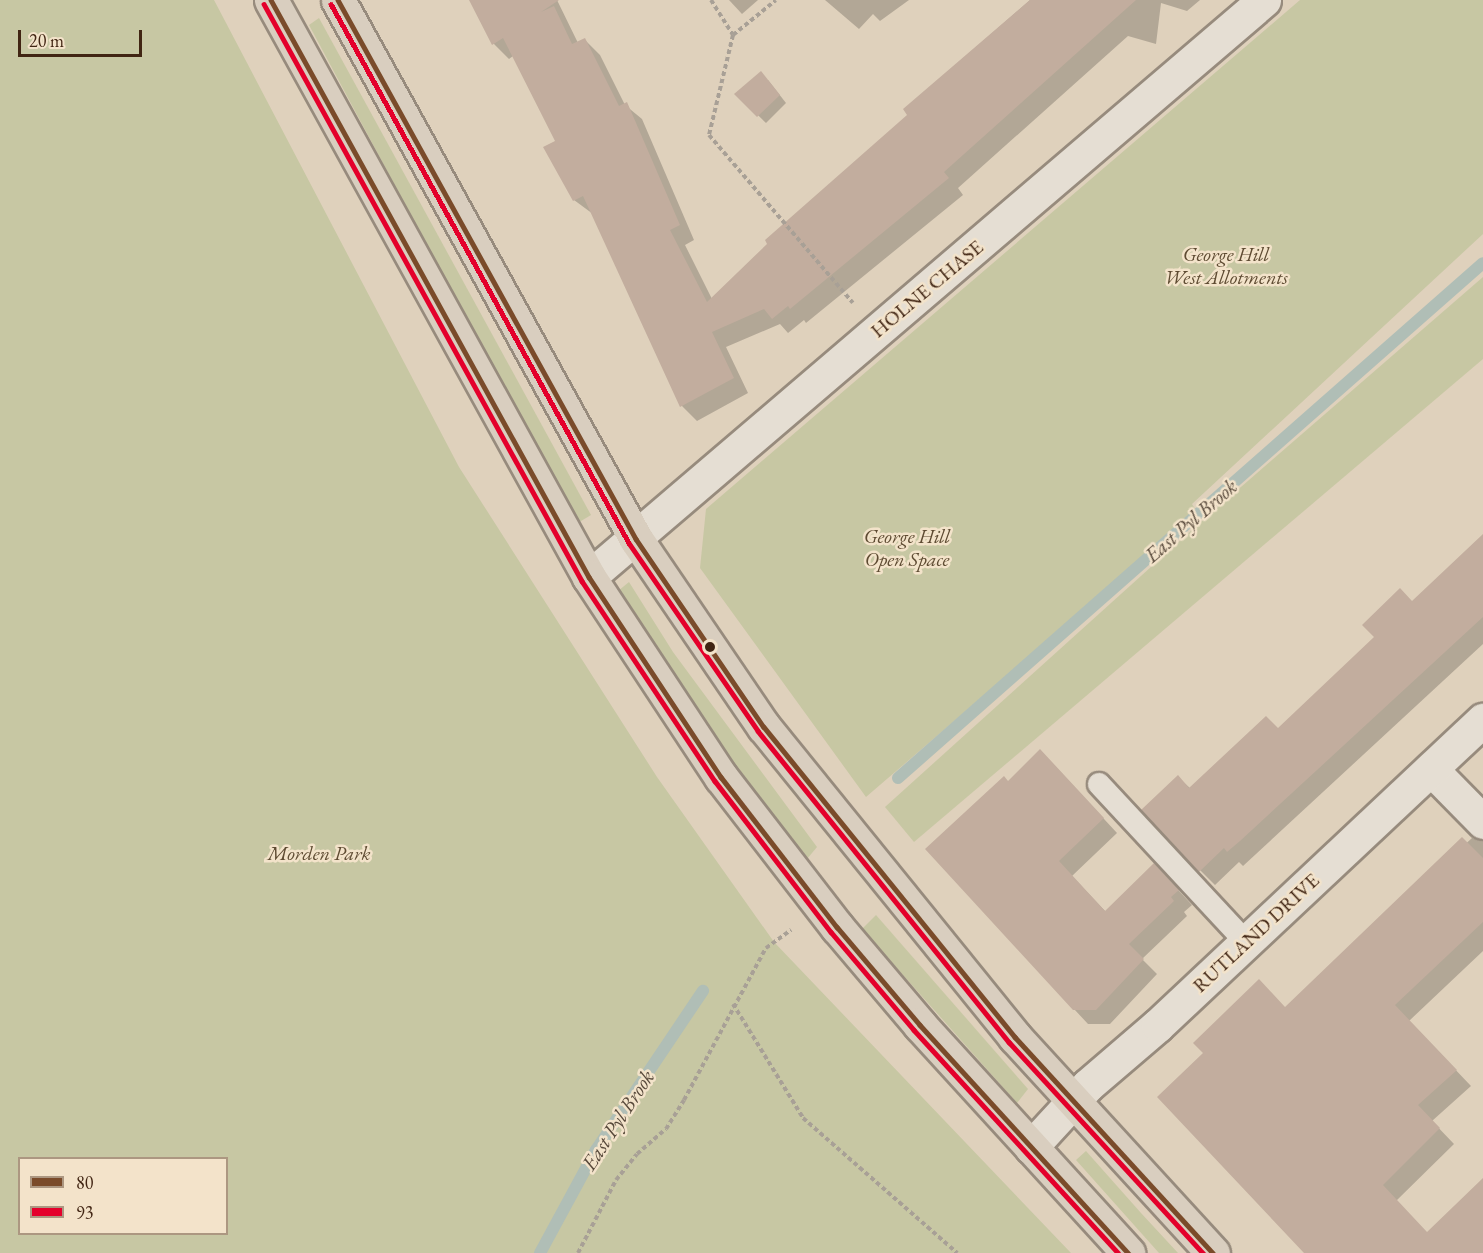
<!DOCTYPE html>
<style>
body{margin:0}
#map{position:relative;width:1483px;height:1253px;overflow:hidden;background:#dfd1bc;font-family:"EB Garamond",serif}
div>[style]{position:absolute}
.green>*{inset:0;background:#c7c7a3}
.shadow>*{inset:0;background:#0003}
.stream>*{height:12px;margin:-6px;padding:0 6px;transform-origin:6px;border-radius:6px;background:#b0beb6}
.building>*{inset:0;background:#c2ad9e}
.path>*{height:4px;margin-top:-2px;transform-origin:0;background:repeating-linear-gradient(90deg,#a8a096 0 4.5px,transparent 0 7.5px)}
.roads{filter:drop-shadow(2px 0 #978b7d) drop-shadow(-2px 0 #978b7d) drop-shadow(0 2px #978b7d) drop-shadow(0 -2px #978b7d)}
.service>*{height:22px;margin:-11px;padding:0 11px;transform-origin:11px;border-radius:11px;background:#e5ded3}
.minor>*{height:33px;margin:-16.5px;padding:0 16.5px;transform-origin:16.5px;border-radius:16.5px;background:#e5ded3}
.trunk>*{height:33px;margin:-16.5px;padding:0 16.5px;transform-origin:16.5px;border-radius:16.5px;background:#d9cebf}
.bus-1>*{height:4.5px;margin:-2.25px;padding:0 2.25px;transform-origin:2.25px;border-radius:2.25px;background:#7a4b2a}
.bus-2>*{height:4.5px;margin:-2.25px;padding:0 2.25px;transform-origin:2.25px;border-radius:2.25px;background:#e4002b}
.dots>*{width:16px;height:16px;translate:-50% -50%;box-sizing:border-box;border:3px solid #f3e3ca;border-radius:50%}
span{translate:-50% -50%;white-space:nowrap;text-align:center;line-height:1.15;-webkit-text-stroke:5px #f3e3ca;paint-order:stroke}
.park-label{font-size:20px;color:#5e4b32;font-style:italic}
.street-label{font-size:20px;color:#412513}
.water-label{font-size:21px;color:#58493b;font-style:italic}
.legend{position:absolute;left:18px;top:1157px;width:210px;height:78px;box-sizing:border-box;background:#f3e3ca;border:2px solid #ac9781;margin:0;padding:8px 10px;list-style:none;font-size:18px;color:#412513}
.legend li{display:flex;align-items:center;gap:12px;height:30px}
.legend b{width:30px;border:2px solid #ac9781}
.scale{position:absolute;left:18px;top:30px;width:124px;height:27px;box-sizing:border-box;border:3px solid #412513;border-top:0;padding-left:8px;font-size:18px;line-height:21px;white-space:nowrap;color:#412513;-webkit-text-stroke:4px #f3e3ca;paint-order:stroke}
</style>
<div id="map">
<div class="green">
<div style="clip-path:polygon(evenodd,0 0,214px 0,459px 467px,657px 777px,774px 942px,1071px 1253px,0 1253px,0 0,20px 1158px,226px 1158px,226px 1234px,20px 1234px,20px 1158px)"></div>
<div style="clip-path:polygon(1300px 0,1483px 0,1483px 234px,1192px 504px,1197px 512px,866px 797px,700px 568px,706px 509px)"></div>
<div style="clip-path:polygon(319px 18px,591px 515px,576px 524px,309px 25px)"></div>
<div style="clip-path:polygon(1483px 277px,1483px 359px,914px 842px,885px 807px,1203px 520px)"></div>
<div style="clip-path:polygon(629px 582px,673px 652px,817px 847px,807px 859px,731px 760px,618px 591px)"></div>
<div style="clip-path:polygon(876px 915px,1028px 1089px,1017px 1103px,862px 929px)"></div>
<div style="clip-path:polygon(1086px 1151px,1141px 1213px,1178px 1253px,1159px 1253px,1076px 1160px)"></div>
</div>
<div class="shadow">
<div style="clip-path:polygon(471px 0,557px 0,578px 43px,585px 40px,600px 55px,625px 105px,642px 119px,694px 240px,685px 245px,712px 299px,909px 115px,905px 109px,1030px 0,1200px 0,1187px 11px,1161px 3px,1156px 44px,1128px 36px,958px 188px,963px 195px,806px 323px,804px 320px,788px 333px,780px 324px,726px 347px,748px 393px,697px 421px,682px 406px,593px 214px,574px 200px,557px 142px,513px 56px,509px 59px,494px 44px)"></div>
<div style="clip-path:polygon(729px 0,758px 0,742px 14px)"></div>
<div style="clip-path:polygon(825px 0,909px 0,880px 21px,873px 14px,859px 29px)"></div>
<div style="clip-path:polygon(768px 80px,786px 103px,766px 123px,736px 94px)"></div>
<div style="clip-path:polygon(1483px 535px,1483px 644px,1243px 866px,1239px 862px,1215px 885px,1200px 870px,1178px 777px,1191px 789px,1278px 730px)"></div>
<div style="clip-path:polygon(1054px 765px,1117px 833px,1072px 876px,1106px 912px,1168px 879px,1192px 905px,1184px 912px,1187px 916px,1142px 959px,1157px 974px,1110px 1024px,1088px 1024px,1074px 1009px,1008px 783px)"></div>
<div style="clip-path:polygon(1472px 838px,1483px 841px,1483px 951px,1409px 1021px,1471px 1086px,1432px 1121px,1454px 1144px,1396px 1201px,1427px 1234px,1483px 1180px,1483px 1250px,1306px 1253px,1285px 1009px)"></div>
</div>
<div class="stream">
<div style="left:898px;top:778px;width:779px;rotate:-41.36deg"></div>
<div style="left:540px;top:1253px;width:117px;rotate:-61.5deg"></div>
<div style="left:596px;top:1150px;width:192px;rotate:-56.1deg"></div>
</div>
<div class="building">
<div style="clip-path:polygon(469px 0,559px 0,541px 12px,554px 6px,572px 44px,585px 38px,619px 106px,627px 102px,680px 225px,670px 230px,707px 302px,767px 244px,765px 240px,907px 115px,903px 109px,1030px 0,1136px 0,944px 172px,949px 178px,790px 309px,788px 306px,772px 319px,764px 309px,712px 332px,734px 378px,680px 407px,583px 196px,573px 201px,543px 147px,555px 141px,503px 38px,492px 45px)"></div>
<div style="clip-path:polygon(761px 71px,780px 95px,757px 117px,734px 94px)"></div>
<div style="clip-path:polygon(1483px 534px,1483px 617px,1240px 841px,1227px 852px,1224px 848px,1199px 872px,1141px 810px,1178px 775px,1189px 788px,1266px 716px,1278px 728px,1374px 637px,1362px 625px,1400px 588px,1412px 601px)"></div>
<div style="clip-path:polygon(1040px 749px,1104px 818px,1059px 861px,1105px 911px,1154px 863px,1179px 890px,1171px 897px,1174px 901px,1129px 944px,1144px 959px,1096px 1010px,1073px 1010px,925px 849px,1004px 776px,1008px 781px)"></div>
<div style="clip-path:polygon(1462px 837px,1483px 858px,1483px 922px,1395px 1005px,1457px 1070px,1418px 1105px,1440px 1128px,1383px 1185px,1427px 1232px,1483px 1178px,1483px 1253px,1304px 1253px,1157px 1097px,1203px 1053px,1193px 1043px,1259px 979px,1285px 1007px)"></div>
</div>
<div class="path">
<div style="left:711px;top:0;width:41px;rotate:57.8deg"></div>
<div style="left:733px;top:35px;width:103px;rotate:103.5deg"></div>
<div style="left:709px;top:135px;width:221px;rotate:49.4deg"></div>
<div style="left:733px;top:35px;width:55px;rotate:-39.1deg"></div>
<div style="left:733px;top:1004px;width:134px;rotate:58.4deg"></div>
<div style="left:803px;top:1118px;width:205px;rotate:41.2deg"></div>
<div style="left:578px;top:1253px;width:82px;rotate:-62.5deg"></div>
<div style="left:616px;top:1180px;width:33px;rotate:-51deg"></div>
<div style="left:637px;top:1154px;width:38px;rotate:-41deg"></div>
<div style="left:666px;top:1129px;width:34px;rotate:-58deg"></div>
<div style="left:684px;top:1100px;width:173px;rotate:-61.7deg"></div>
<div style="left:766px;top:948px;width:31px;rotate:-36deg"></div>
</div>
<div class="roads">
<div class="service">
<div style="left:1099px;top:784px;width:216px;rotate:47.1deg"></div>
</div>
<div class="minor">
<div style="left:589px;top:577px;width:888px;rotate:-40.52deg"></div>
<div style="left:1431px;top:769px;width:74px;rotate:45.5deg"></div>
<div style="left:1031px;top:1147px;width:84px;rotate:-47.4deg"></div>
<div style="left:1088px;top:1085px;width:92px;rotate:-40.6deg"></div>
<div style="left:1158px;top:1025px;width:446px;rotate:-43.2deg"></div>
</div>
<div class="trunk">
<div style="left:271px;top:0;width:659px;rotate:61.14deg"></div>
<div style="left:589px;top:577px;width:240px;rotate:56.6deg"></div>
<div style="left:721px;top:777px;width:190px;rotate:52.3deg"></div>
<div style="left:837px;top:927px;width:128px;rotate:49.7deg"></div>
<div style="left:920px;top:1025px;width:309px;rotate:47.6deg"></div>
<div style="left:338px;top:0;width:616px;rotate:61.06deg"></div>
<div style="left:636px;top:539px;width:227px;rotate:55.8deg"></div>
<div style="left:764px;top:727px;width:399px;rotate:51deg"></div>
<div style="left:1015px;top:1037px;width:293px;rotate:47.5deg"></div>
</div>
</div>
<div class="bus-1">
<div style="left:271px;top:0;width:659px;rotate:61.14deg"></div>
<div style="left:589px;top:577px;width:240px;rotate:56.6deg"></div>
<div style="left:721px;top:777px;width:190px;rotate:52.3deg"></div>
<div style="left:837px;top:927px;width:128px;rotate:49.7deg"></div>
<div style="left:920px;top:1025px;width:309px;rotate:47.6deg"></div>
<div style="left:338px;top:0;width:616px;rotate:61.06deg"></div>
<div style="left:636px;top:539px;width:227px;rotate:55.8deg"></div>
<div style="left:764px;top:727px;width:399px;rotate:51deg"></div>
<div style="left:1015px;top:1037px;width:293px;rotate:47.5deg"></div>
</div>
<div class="bus-2">
<div style="left:264px;top:4px;width:659px;rotate:61.14deg"></div>
<div style="left:582px;top:581px;width:240px;rotate:56.4deg"></div>
<div style="left:715px;top:781px;width:190px;rotate:52.5deg"></div>
<div style="left:831px;top:932px;width:128px;rotate:49.7deg"></div>
<div style="left:914px;top:1030px;width:302px;rotate:47.5deg"></div>
<div style="left:331px;top:4px;width:616px;rotate:61.06deg"></div>
<div style="left:629px;top:543px;width:228px;rotate:55.5deg"></div>
<div style="left:758px;top:731px;width:400px;rotate:51.1deg"></div>
<div style="left:1009px;top:1042px;width:287px;rotate:47.4deg"></div>
</div>
<div class="dots">
<div style="left:710px;top:647px;background:#412513"></div>
</div>
<div class="park-label">
<span style="left:1226px;top:266px">George Hill<br>West Allotments</span>
<span style="left:907px;top:548px">George Hill<br>Open Space</span>
<span style="left:319px;top:853px">Morden Park</span>
</div>
<div class="street-label">
<span style="left:927px;top:289px;rotate:-40deg">HOLNE CHASE</span>
<span style="left:1256px;top:933px;rotate:-43deg">RUTLAND DRIVE</span>
</div>
<div class="water-label">
<span style="left:1191px;top:521px;rotate:-41deg">East Pyl Brook</span>
<span style="left:618px;top:1120px;rotate:-57deg">East Pyl Brook</span>
</div>
<ul class="legend">
<li><b style="height:8px;background:#7a4b2a"></b>80</li>
<li><b style="height:8px;background:#e4002b"></b>93</li>
</ul>
<div class="scale">20 m</div>
</div>
